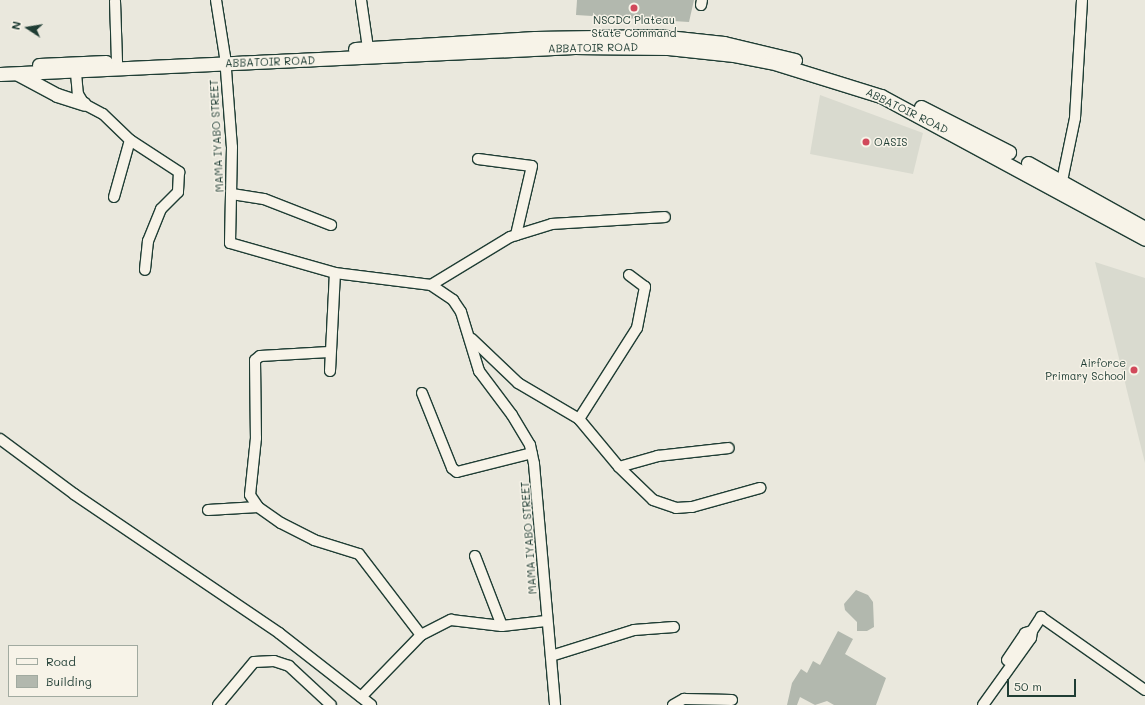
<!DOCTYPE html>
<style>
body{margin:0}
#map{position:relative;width:1145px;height:705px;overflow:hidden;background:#eae8dd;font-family:Mali,sans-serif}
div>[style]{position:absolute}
.built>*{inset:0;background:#d9dacf}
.building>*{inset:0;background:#b2b8ae}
.roads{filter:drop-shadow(1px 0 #1f3d34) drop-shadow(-1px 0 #1f3d34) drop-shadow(0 1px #1f3d34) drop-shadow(0 -1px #1f3d34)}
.minor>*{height:10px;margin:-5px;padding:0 5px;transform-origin:5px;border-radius:5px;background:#f7f3e8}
.tertiary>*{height:13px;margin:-6.5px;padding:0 6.5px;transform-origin:6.5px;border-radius:6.5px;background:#f7f3e8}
.dots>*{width:11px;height:11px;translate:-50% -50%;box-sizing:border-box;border:2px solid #f7f3e8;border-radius:50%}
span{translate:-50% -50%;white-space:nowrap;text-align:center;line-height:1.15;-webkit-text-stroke:3px #f7f3e8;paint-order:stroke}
.poi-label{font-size:11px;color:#1f3d34}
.left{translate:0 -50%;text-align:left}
.right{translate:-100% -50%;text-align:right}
.street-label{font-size:11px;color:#1f3d34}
.legend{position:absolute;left:8px;top:645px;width:130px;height:52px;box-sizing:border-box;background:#f7f3e8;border:1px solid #a1aaa0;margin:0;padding:5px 7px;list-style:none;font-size:12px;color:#1f3d34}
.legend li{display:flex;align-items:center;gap:8px;height:20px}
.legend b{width:20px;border:1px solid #a1aaa0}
.north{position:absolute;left:8px;top:8px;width:40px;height:40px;-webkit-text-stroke:3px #f7f3e8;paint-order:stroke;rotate:282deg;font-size:11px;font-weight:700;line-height:16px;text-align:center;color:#1f3d34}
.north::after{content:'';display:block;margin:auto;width:14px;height:18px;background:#1f3d34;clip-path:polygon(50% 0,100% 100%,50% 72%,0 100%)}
.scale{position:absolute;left:1007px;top:679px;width:69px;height:18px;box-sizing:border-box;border:2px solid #1f3d34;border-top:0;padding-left:5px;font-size:12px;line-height:14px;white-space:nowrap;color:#1f3d34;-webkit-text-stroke:3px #f7f3e8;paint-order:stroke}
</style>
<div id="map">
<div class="built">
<div style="clip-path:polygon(820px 95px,923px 133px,913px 174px,810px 154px)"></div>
<div style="clip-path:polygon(1095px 262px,1145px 278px,1145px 463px)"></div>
</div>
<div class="building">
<div style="clip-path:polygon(577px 0,694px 0,689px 22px,576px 15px)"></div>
<div style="clip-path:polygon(856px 590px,868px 595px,873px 602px,874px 627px,867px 631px,857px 631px,857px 622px,845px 610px,844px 604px)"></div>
<div style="clip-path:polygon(838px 631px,853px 639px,845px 654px,886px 678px,876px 705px,834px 705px,827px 701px,815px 705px,800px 697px,797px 705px,787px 705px,792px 683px,801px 669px,807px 673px,813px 661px,820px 665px)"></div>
</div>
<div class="roads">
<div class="minor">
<div style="left:216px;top:0;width:58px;rotate:81deg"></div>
<div style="left:225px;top:57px;width:90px;rotate:85.6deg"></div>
<div style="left:232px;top:147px;width:96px;rotate:91.2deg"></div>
<div style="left:230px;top:243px;width:109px;rotate:15.9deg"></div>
<div style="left:335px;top:273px;width:97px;rotate:7.1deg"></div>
<div style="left:431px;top:285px;width:27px;rotate:34deg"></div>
<div style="left:453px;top:300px;width:14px;rotate:56deg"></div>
<div style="left:461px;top:312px;width:62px;rotate:73deg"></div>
<div style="left:479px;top:371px;width:55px;rotate:53.1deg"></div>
<div style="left:512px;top:415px;width:35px;rotate:59deg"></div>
<div style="left:530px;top:445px;width:19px;rotate:78deg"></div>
<div style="left:534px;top:464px;width:242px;rotate:85deg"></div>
<div style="left:361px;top:0;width:49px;rotate:81.7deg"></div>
<div style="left:115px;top:1px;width:61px;rotate:88.1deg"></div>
<div style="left:701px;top:5px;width:5px;rotate:-79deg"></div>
<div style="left:76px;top:73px;width:21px;rotate:85deg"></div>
<div style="left:78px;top:94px;width:12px;rotate:59deg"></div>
<div style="left:84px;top:104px;width:21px;rotate:28deg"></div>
<div style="left:103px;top:114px;width:37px;rotate:44deg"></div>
<div style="left:130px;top:140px;width:59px;rotate:33.1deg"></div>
<div style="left:179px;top:172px;width:20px;rotate:93deg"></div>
<div style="left:178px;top:192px;width:24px;rotate:135deg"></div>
<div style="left:161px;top:209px;width:35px;rotate:112deg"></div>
<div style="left:148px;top:241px;width:29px;rotate:96deg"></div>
<div style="left:478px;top:159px;width:54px;rotate:7.4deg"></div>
<div style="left:532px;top:166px;width:71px;rotate:103.1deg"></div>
<div style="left:1062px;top:181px;width:64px;rotate:-78.3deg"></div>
<div style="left:1075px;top:118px;width:118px;rotate:-86.6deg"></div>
<div style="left:232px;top:194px;width:32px;rotate:9deg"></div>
<div style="left:264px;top:199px;width:72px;rotate:21.2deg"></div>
<div style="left:114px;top:197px;width:59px;rotate:-74.3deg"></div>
<div style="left:431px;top:285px;width:92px;rotate:-31.3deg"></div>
<div style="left:510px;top:237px;width:44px;rotate:-17.2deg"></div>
<div style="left:552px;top:224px;width:113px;rotate:-3.5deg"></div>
<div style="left:472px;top:339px;width:64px;rotate:43.7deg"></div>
<div style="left:518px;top:383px;width:71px;rotate:30.5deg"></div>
<div style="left:579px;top:419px;width:62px;rotate:50.2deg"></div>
<div style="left:619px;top:467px;width:47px;rotate:44.1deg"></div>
<div style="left:653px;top:500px;width:24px;rotate:19deg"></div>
<div style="left:676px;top:508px;width:16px;rotate:-4deg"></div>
<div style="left:692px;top:507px;width:71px;rotate:-15.6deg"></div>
<div style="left:329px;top:352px;width:69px;rotate:176.7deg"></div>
<div style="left:260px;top:356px;width:6px;rotate:141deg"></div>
<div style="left:255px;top:360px;width:78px;rotate:89.3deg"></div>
<div style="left:256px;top:438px;width:57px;rotate:96deg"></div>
<div style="left:250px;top:495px;width:14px;rotate:56deg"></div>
<div style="left:258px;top:507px;width:28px;rotate:35deg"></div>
<div style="left:281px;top:523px;width:37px;rotate:27deg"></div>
<div style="left:314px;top:540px;width:47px;rotate:17.3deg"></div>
<div style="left:359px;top:554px;width:102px;rotate:52.6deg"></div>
<div style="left:330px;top:371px;width:98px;rotate:-87.1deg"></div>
<div style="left:422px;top:393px;width:81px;rotate:68.2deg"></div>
<div style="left:452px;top:468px;width:6px;rotate:39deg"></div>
<div style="left:457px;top:472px;width:77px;rotate:-14.2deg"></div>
<div style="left:579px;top:419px;width:108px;rotate:-57.5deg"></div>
<div style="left:637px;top:328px;width:42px;rotate:-79deg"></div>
<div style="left:645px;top:287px;width:20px;rotate:-143deg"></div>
<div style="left:0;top:439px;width:92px;rotate:36.6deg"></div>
<div style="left:74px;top:494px;width:248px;rotate:34.1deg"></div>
<div style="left:279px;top:633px;width:117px;rotate:38deg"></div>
<div style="left:619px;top:467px;width:41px;rotate:-15.8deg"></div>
<div style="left:658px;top:456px;width:71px;rotate:-6.4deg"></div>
<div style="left:208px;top:510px;width:50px;rotate:-3.4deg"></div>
<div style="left:475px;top:556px;width:75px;rotate:68.9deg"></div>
<div style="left:551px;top:656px;width:87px;rotate:-17.4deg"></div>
<div style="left:634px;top:630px;width:40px;rotate:-4.3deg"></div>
<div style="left:1007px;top:660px;width:32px;rotate:-56deg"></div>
<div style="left:1025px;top:633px;width:7px;rotate:-16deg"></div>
<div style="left:361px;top:697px;width:86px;rotate:-45.9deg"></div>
<div style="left:421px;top:635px;width:34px;rotate:-27deg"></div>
<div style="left:451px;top:620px;width:51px;rotate:6.7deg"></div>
<div style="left:502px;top:626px;width:44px;rotate:-6.5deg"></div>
<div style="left:218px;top:705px;width:56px;rotate:-50.1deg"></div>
<div style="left:254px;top:662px;width:20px;rotate:-3deg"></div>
<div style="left:274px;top:661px;width:16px;rotate:18deg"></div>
<div style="left:289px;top:666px;width:57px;rotate:42.9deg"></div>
<div style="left:673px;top:705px;width:13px;rotate:-29deg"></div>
<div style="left:684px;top:699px;width:48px;rotate:1.2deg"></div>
<div style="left:983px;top:705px;width:82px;rotate:-54.4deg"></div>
<div style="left:1031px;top:638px;width:7px;rotate:-82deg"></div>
<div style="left:1032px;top:631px;width:17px;rotate:-57deg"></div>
<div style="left:1041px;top:617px;width:127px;rotate:35.1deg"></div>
</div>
<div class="tertiary">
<div style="left:355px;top:49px;width:180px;rotate:-3.5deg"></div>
<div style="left:535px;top:38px;width:123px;rotate:-0.9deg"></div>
<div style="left:658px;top:36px;width:66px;rotate:6.1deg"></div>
<div style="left:724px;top:43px;width:73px;rotate:13.5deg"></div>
<div style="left:39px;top:65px;width:67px;rotate:-2.6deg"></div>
<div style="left:0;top:74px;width:575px;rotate:-2.69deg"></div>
<div style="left:574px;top:47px;width:94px;rotate:0.6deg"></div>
<div style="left:668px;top:48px;width:66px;rotate:6.1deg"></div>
<div style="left:734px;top:55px;width:38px;rotate:11deg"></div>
<div style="left:771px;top:62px;width:115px;rotate:17.2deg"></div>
<div style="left:881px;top:96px;width:300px;rotate:28.4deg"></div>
<div style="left:18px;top:74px;width:44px;rotate:28.3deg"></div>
<div style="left:57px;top:95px;width:28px;rotate:18deg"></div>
<div style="left:921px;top:107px;width:99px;rotate:27.1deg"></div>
<div style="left:1028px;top:163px;width:134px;rotate:29.1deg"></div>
</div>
</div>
<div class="dots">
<div style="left:634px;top:8px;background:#d1495b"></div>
<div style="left:866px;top:142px;background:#d1495b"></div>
<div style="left:1134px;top:370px;background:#d1495b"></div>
</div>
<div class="poi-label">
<span style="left:634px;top:27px">NSCDC Plateau<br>State Command</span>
<span class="left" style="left:874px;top:142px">OASIS</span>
<span class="right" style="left:1126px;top:370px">Airforce<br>Primary School</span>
</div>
<div class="street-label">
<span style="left:593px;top:48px;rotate:-1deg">ABBATOIR ROAD</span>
<span style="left:270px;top:62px;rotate:-2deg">ABBATOIR ROAD</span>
<span style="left:907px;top:111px;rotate:26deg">ABBATOIR ROAD</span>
<span style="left:217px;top:136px;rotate:-93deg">MAMA IYABO STREET</span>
<span style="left:529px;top:538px;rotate:-94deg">MAMA IYABO STREET</span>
</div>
<ul class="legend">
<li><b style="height:5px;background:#f7f3e8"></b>Road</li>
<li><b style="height:11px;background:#b2b8ae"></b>Building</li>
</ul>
<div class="north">N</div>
<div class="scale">50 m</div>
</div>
